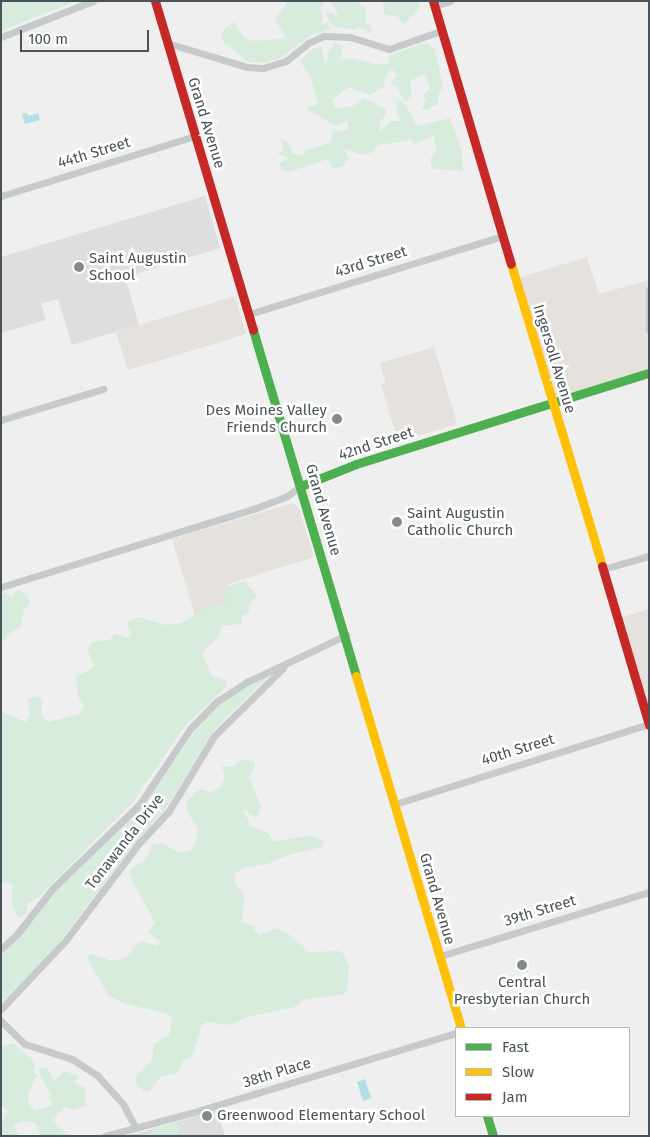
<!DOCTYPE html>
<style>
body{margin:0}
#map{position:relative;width:650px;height:1137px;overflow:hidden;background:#f0efef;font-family:"Fira Sans",sans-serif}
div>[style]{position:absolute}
.commercial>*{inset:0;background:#e5e1dd}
.education>*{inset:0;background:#dedede}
.green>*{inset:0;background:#d7ecdc}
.water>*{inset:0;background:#b0dfe5}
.street>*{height:7px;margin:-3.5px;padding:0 3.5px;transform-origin:3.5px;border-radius:3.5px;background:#c7caca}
.fast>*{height:9px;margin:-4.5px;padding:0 4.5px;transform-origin:4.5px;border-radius:4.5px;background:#4caf50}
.slow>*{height:9px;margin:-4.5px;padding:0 4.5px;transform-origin:4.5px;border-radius:4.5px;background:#ffc107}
.jam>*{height:9px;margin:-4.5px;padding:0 4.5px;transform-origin:4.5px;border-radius:4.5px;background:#c62828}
.dots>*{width:14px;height:14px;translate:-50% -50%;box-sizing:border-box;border:2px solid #fff;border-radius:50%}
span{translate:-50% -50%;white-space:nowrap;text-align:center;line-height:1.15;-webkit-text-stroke:5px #fff;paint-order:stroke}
.street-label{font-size:15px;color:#495359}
.poi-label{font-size:15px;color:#495359}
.left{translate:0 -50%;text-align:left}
.right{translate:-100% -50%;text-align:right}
.frame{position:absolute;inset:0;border:2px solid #495359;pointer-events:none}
.legend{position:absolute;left:455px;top:1027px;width:175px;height:90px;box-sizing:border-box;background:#fff;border:1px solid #b6babd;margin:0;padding:6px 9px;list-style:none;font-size:15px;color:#495359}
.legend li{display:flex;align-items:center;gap:10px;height:25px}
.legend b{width:25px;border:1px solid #b6babd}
.scale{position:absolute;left:20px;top:30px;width:129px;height:22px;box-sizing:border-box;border:2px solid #495359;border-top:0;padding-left:6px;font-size:15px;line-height:18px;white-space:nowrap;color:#495359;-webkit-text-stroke:4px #fff;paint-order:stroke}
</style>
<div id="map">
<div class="commercial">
<div style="clip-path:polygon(587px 257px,599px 294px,649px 280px,649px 373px,553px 402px,515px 279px)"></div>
<div style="clip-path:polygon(235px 296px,246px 334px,128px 370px,116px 332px)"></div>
<div style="clip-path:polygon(434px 347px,457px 424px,398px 442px,381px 384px,386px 383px,380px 363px)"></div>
<div style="clip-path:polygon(293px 503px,299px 508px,314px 557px,228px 584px,233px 603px,195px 615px,172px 539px)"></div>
<div style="clip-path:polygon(649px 609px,649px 724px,617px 619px)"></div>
</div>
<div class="education">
<div style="clip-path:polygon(205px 196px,220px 248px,125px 277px,139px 325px,72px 345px,58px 299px,41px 304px,46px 320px,1px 333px,1px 257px)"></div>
<div style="clip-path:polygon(217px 1110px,225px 1136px,118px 1136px,139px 1133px)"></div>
</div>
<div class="green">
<div style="clip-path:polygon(1px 1px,77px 1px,1px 31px)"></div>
<div style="clip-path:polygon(288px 1px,326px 1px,320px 8px,323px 17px,321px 24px,328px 22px,329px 30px,312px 35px,280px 58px,265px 63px,249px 62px,224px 43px,221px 35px,225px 28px,234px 22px,244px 37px,253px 41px,286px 38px,275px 19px)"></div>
<div style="clip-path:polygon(330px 1px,354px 1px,363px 5px,367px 12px,365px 22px,371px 26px,372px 33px,358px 27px,356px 30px,332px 26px,326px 14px,331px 12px,336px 17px,338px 13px)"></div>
<div style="clip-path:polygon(391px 1px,418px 1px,420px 7px,404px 25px,398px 17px,384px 14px,383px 4px)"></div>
<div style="clip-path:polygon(335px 43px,343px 47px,340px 60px,351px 58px,375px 64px,389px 64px,389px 56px,420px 44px,428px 44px,435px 49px,443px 88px,439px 92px,438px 103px,428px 110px,422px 109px,426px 100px,423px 95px,430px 88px,425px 74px,410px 81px,412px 95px,405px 102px,395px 85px,390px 84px,397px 75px,392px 69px,384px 77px,385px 86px,370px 95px,349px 87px,333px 99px,335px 108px,352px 107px,363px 98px,386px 109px,386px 116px,380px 121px,379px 133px,391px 121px,403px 121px,398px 116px,396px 101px,400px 100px,406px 106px,417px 126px,450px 118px,462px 151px,463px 171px,432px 169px,430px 160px,437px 150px,433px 135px,414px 145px,410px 140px,379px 145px,373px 152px,363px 155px,344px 149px,349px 160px,345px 161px,346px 165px,332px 169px,328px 159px,289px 172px,284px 171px,279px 164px,288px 158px,277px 153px,284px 151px,281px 139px,288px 142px,293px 154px,304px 155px,306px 150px,330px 143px,333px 131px,349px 130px,347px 121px,335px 125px,305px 108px,318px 104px,310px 76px,300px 61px,311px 50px,321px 46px,326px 65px,328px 53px)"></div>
<div style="clip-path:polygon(245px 581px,257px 596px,249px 604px,249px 612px,242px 616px,241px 624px,222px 626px,218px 637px,202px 653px,211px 675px,226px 681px,227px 686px,185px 726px,132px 803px,41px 895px,27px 904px,27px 913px,18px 919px,11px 899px,13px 887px,6px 881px,1px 884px,1px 712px,26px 722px,30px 715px,28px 699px,37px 696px,42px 699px,41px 715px,48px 722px,79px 714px,84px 707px,78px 696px,76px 677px,94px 667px,88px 650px,91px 642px,110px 640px,114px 634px,129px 638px,131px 632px,127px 623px,138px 617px,165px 625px,181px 623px,213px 604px,225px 602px,227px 587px)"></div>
<div style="clip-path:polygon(19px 589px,31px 602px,24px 610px,21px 626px,9px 634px,5px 642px,1px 638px,1px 594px,6px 592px,11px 597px)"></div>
<div style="clip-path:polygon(270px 675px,214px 730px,166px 809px,139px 838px,51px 953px,6px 999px,1px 1000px,1px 957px,61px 884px,145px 802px,207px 714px,235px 693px)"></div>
<div style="clip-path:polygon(242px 760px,254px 761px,255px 767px,249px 778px,261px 806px,257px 818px,243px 809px,251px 826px,268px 833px,274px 842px,308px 835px,324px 841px,322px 847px,285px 856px,268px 864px,244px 868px,234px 874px,234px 880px,244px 896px,242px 921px,252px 926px,259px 936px,275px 928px,286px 932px,309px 952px,339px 951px,344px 954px,349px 965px,347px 990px,343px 995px,305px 999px,295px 1007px,247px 1017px,231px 1025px,207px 1022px,202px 1025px,193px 1054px,183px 1061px,178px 1073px,161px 1076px,149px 1092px,143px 1091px,136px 1083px,136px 1077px,152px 1060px,154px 1044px,169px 1035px,172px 1019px,168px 1014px,126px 1004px,109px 996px,87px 959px,90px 954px,113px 961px,125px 958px,141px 941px,158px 946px,160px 941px,148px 932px,155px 923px,129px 875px,131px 869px,146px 859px,153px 844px,164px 844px,180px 853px,191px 850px,197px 839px,198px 828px,188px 813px,186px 802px,199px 789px,211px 792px,220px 787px,225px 777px,222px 766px,233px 767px)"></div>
<div style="clip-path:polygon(13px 1043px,35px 1063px,33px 1072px,37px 1076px,28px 1094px,29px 1106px,35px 1111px,53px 1105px,48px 1099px,51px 1094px,40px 1076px,39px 1069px,47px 1068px,54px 1081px,64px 1071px,79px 1076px,75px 1082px,85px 1087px,85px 1106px,74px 1110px,65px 1107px,51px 1120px,71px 1136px,40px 1136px,36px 1123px,21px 1121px,13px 1126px,19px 1136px,1px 1136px,1px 1123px,8px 1112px,1px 1105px,1px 1047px)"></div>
<div style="clip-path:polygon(173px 1123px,181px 1127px,176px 1136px,147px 1136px,157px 1128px)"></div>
</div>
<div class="water">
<div style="clip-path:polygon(27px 113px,28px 116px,38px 113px,40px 120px,25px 124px,22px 114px)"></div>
<div style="clip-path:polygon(365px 1079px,371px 1098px,363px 1101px,357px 1082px)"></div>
</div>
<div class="street">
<div style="left:434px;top:6px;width:17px;rotate:-17deg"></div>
<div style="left:1px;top:37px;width:99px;rotate:-21.4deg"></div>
<div style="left:167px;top:43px;width:84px;rotate:16.7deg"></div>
<div style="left:247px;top:67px;width:16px;rotate:4deg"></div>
<div style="left:263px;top:68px;width:24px;rotate:-17deg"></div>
<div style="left:286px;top:61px;width:28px;rotate:-39deg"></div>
<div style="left:308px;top:43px;width:17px;rotate:-24deg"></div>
<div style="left:324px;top:36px;width:26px;rotate:2deg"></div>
<div style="left:350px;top:37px;width:41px;rotate:17.1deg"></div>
<div style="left:389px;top:49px;width:55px;rotate:-19.1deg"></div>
<div style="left:1px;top:196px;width:203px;rotate:-17.2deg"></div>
<div style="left:649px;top:290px;width:40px;rotate:90deg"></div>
<div style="left:249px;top:314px;width:265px;rotate:-17.1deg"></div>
<div style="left:1px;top:420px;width:107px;rotate:-16.9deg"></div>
<div style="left:603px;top:569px;width:48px;rotate:-15.8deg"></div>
<div style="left:1px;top:587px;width:267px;rotate:-17.2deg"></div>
<div style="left:256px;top:508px;width:33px;rotate:-21deg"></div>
<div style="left:287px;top:496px;width:17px;rotate:-36deg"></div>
<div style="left:395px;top:804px;width:266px;rotate:-17.5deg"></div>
<div style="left:1px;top:949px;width:22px;rotate:-43deg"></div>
<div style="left:17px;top:934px;width:58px;rotate:-52deg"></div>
<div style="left:53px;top:888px;width:120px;rotate:-44deg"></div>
<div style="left:139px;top:805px;width:92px;rotate:-56.1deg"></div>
<div style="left:190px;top:729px;width:37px;rotate:-46deg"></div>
<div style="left:216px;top:702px;width:37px;rotate:-33deg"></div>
<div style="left:247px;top:682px;width:110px;rotate:-25.4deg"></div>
<div style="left:440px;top:956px;width:219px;rotate:-17deg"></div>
<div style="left:1px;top:1009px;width:95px;rotate:-46.7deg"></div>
<div style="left:66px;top:940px;width:121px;rotate:-53deg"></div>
<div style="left:139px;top:843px;width:44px;rotate:-46.8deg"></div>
<div style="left:169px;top:811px;width:87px;rotate:-59deg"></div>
<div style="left:214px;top:736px;width:97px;rotate:-44.6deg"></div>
<div style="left:1px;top:1021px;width:33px;rotate:44deg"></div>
<div style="left:25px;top:1044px;width:49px;rotate:17.7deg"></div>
<div style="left:72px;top:1059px;width:30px;rotate:33deg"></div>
<div style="left:97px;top:1075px;width:39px;rotate:48deg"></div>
<div style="left:123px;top:1104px;width:26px;rotate:62deg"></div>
<div style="left:105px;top:1136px;width:89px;rotate:-15deg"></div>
<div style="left:191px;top:1113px;width:277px;rotate:-16.8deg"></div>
</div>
<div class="fast">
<div style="left:253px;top:330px;width:361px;rotate:73.4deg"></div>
<div style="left:301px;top:486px;width:59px;rotate:-21.8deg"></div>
<div style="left:356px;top:464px;width:307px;rotate:-17.3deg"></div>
<div style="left:487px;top:1116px;width:21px;rotate:73deg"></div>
</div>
<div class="slow">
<div style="left:511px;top:264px;width:315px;rotate:73.2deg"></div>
<div style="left:356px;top:676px;width:367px;rotate:73.4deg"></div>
</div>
<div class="jam">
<div style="left:155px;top:1px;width:343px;rotate:73.4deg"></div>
<div style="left:433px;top:1px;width:274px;rotate:73.5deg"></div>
<div style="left:602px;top:566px;width:166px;rotate:73.5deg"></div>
</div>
<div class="dots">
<div style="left:79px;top:267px;background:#838a8e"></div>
<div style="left:337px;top:419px;background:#838a8e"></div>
<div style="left:397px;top:522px;background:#838a8e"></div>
<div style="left:522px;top:965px;background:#838a8e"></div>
<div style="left:207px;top:1116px;background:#838a8e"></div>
</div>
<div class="street-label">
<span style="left:206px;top:123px;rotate:73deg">Grand Avenue</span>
<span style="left:94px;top:153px;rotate:-17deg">44th Street</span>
<span style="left:371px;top:262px;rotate:-17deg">43rd Street</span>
<span style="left:554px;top:359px;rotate:73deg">Ingersoll Avenue</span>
<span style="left:376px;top:444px;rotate:-18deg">42nd Street</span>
<span style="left:323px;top:510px;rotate:74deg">Grand Avenue</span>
<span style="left:518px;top:750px;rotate:-17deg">40th Street</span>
<span style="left:125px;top:842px;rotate:-52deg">Tonawanda Drive</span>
<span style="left:437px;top:899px;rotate:74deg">Grand Avenue</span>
<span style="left:540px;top:911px;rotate:-17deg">39th Street</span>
<span style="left:277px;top:1073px;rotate:-17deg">38th Place</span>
</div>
<div class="poi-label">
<span class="left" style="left:89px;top:267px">Saint Augustin<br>School</span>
<span class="right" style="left:327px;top:419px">Des Moines Valley<br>Friends Church</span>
<span class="left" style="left:407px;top:522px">Saint Augustin<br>Catholic Church</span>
<span style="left:522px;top:991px">Central<br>Presbyterian Church</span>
<span class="left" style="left:217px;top:1116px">Greenwood Elementary School</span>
</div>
<div class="frame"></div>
<ul class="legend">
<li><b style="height:6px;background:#4caf50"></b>Fast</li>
<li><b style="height:6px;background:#ffc107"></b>Slow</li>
<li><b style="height:6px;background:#c62828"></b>Jam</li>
</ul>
<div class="scale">100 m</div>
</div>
